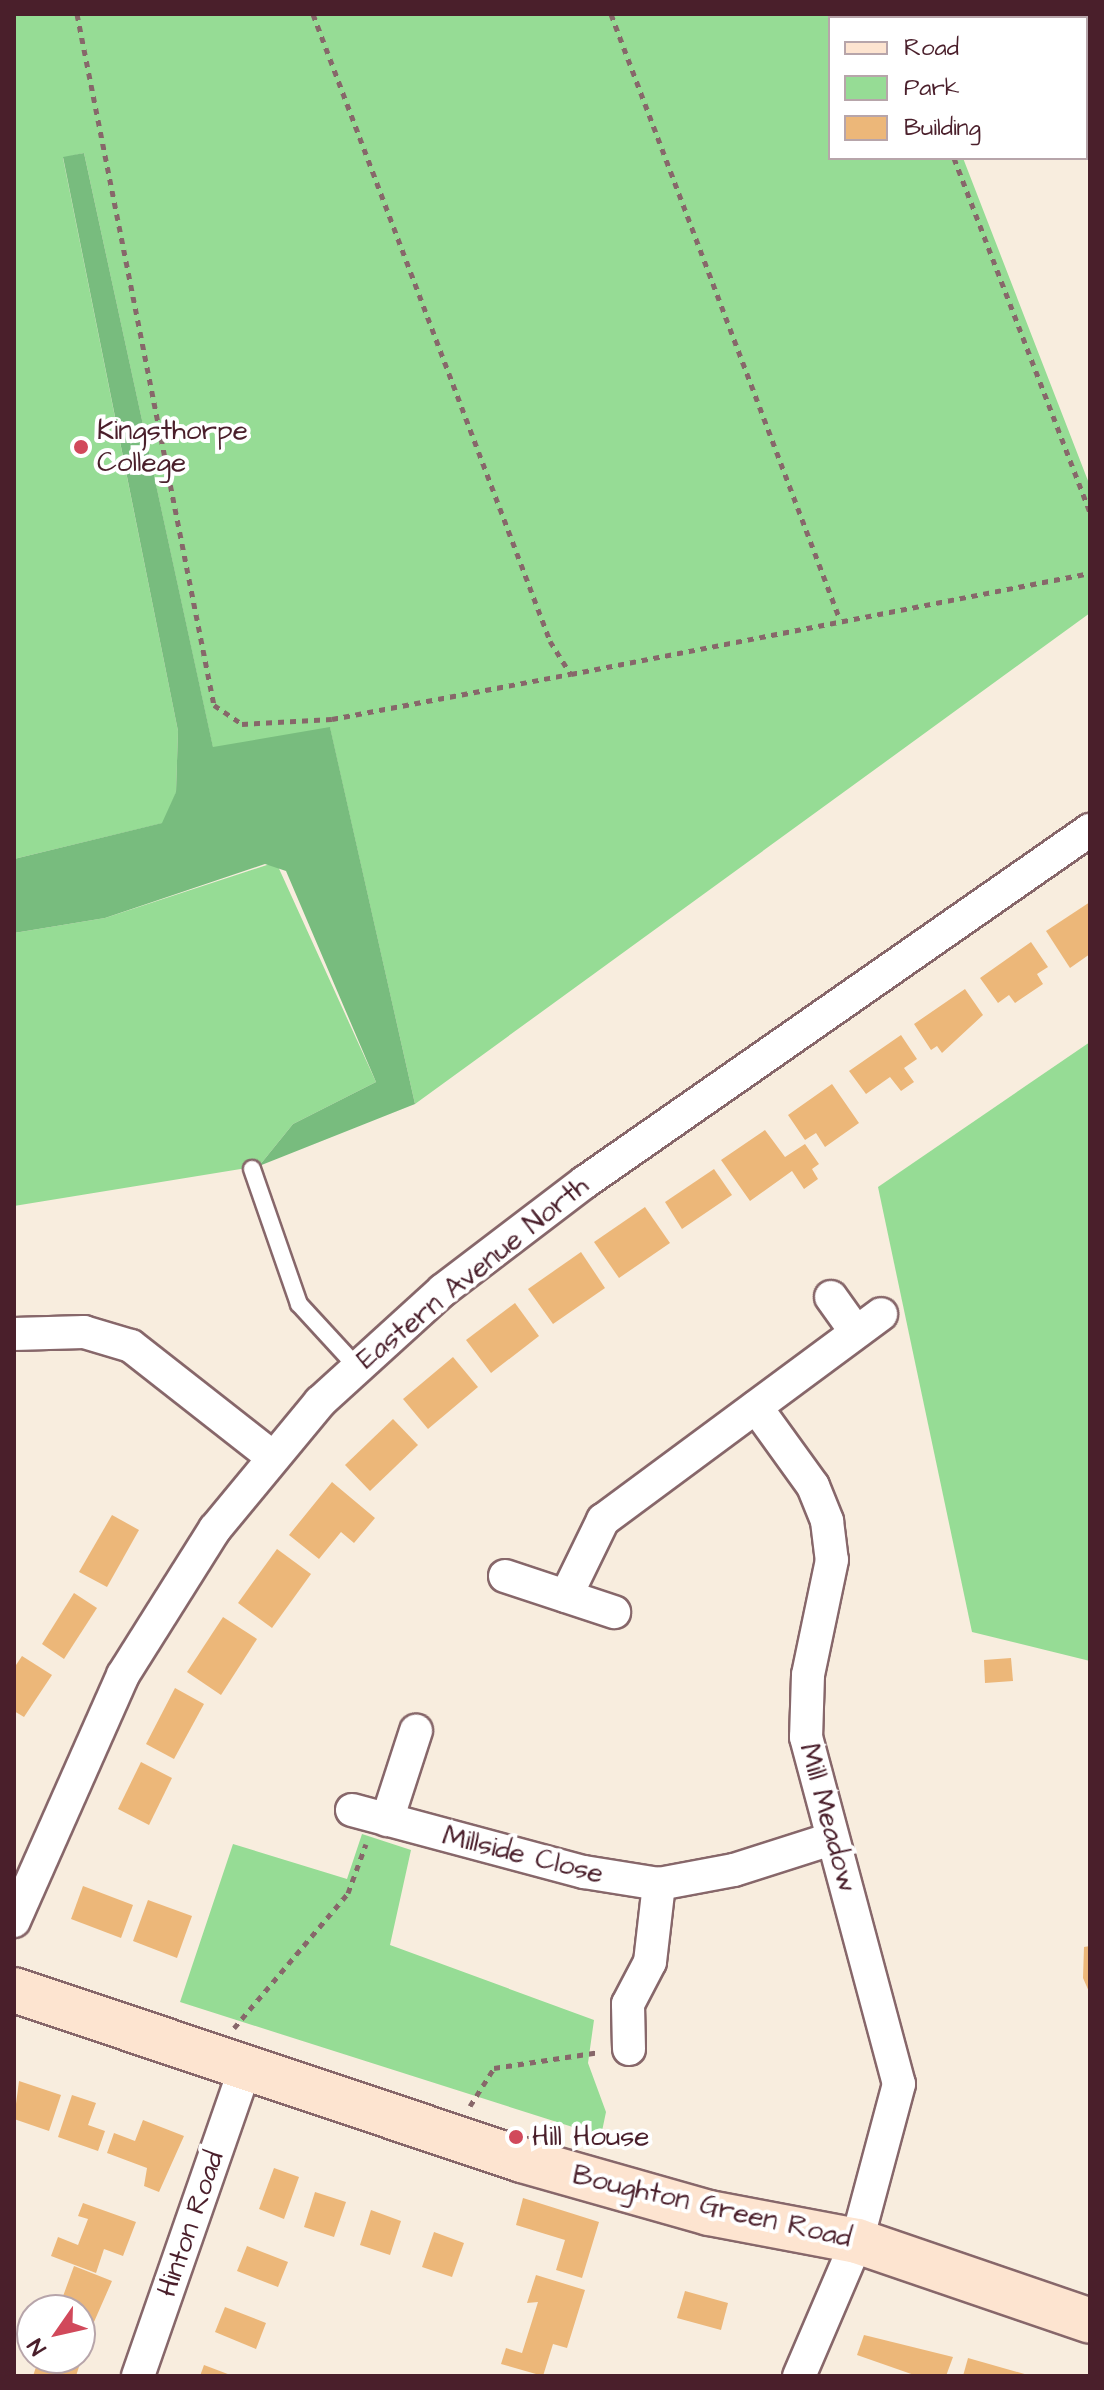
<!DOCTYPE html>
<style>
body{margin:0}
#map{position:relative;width:1104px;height:2390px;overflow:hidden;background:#f8edde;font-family:"Architects Daughter",sans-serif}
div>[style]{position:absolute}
.green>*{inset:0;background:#96dc95}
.forest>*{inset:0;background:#78bc7e}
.building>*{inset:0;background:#ecb779}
.path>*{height:5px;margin-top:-2.5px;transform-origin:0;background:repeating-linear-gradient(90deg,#87676a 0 6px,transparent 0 12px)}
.roads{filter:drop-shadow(2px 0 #87676a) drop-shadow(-2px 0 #87676a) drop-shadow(0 2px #87676a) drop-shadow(0 -2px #87676a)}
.lane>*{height:16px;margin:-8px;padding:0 8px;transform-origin:8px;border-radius:8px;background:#fff}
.street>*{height:32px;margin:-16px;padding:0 16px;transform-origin:16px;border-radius:16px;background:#fff}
.secondary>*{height:44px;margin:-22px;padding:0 22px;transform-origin:22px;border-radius:22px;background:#fde4d0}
.dots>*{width:22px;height:22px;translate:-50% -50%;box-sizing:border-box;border:4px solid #fff;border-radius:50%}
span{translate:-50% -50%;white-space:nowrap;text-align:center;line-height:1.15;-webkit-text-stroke:8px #fff;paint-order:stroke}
.poi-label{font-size:28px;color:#4a1f2b}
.left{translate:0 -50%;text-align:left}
.street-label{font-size:28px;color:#4a1f2b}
.frame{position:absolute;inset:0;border:16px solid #4a1f2b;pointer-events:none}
.legend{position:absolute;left:828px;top:16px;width:260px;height:144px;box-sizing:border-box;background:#fff;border:2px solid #b7a5aa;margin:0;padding:10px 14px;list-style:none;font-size:24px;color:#4a1f2b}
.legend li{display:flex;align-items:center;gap:16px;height:40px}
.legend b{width:40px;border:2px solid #b7a5aa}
.north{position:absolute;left:16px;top:2294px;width:80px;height:80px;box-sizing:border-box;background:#fff;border:2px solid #b7a5aa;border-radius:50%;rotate:236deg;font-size:22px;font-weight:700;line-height:32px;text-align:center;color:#4a1f2b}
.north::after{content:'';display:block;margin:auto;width:28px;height:36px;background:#d1495b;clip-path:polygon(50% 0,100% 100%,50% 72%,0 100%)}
</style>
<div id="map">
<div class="green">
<div style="clip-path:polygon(14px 14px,907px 14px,830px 18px,830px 158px,963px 158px,1090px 486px,1090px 613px,415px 1104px,330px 728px,213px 748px,84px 153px,63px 158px,178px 731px,176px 793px,163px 823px,14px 859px)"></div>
<div style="clip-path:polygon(276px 862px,376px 1082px,293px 1124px,259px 1166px,14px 1206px,14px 933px,105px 918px)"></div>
<div style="clip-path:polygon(1090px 1042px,1090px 1661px,972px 1632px,878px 1187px)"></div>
<div style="clip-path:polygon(362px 1834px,411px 1850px,390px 1945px,594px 2020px,588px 2063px,606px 2112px,601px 2136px,180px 2002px,233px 1844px,347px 1879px)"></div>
</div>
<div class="forest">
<div style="clip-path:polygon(84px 153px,213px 747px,330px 727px,415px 1104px,259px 1166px,293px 1124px,376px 1082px,286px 871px,265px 864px,105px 918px,14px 933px,14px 859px,162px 823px,176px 792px,178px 731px,63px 157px)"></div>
</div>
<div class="building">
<div style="clip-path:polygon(1090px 902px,1090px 954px,1070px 968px,1046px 931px)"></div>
<div style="clip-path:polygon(1031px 942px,1048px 967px,1037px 974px,1043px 984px,1015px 1003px,1009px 995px,998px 1003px,980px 978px)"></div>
<div style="clip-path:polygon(965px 989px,983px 1015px,942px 1053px,937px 1046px,931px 1050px,914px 1024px)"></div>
<div style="clip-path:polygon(901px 1035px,917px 1059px,904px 1068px,914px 1082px,901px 1091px,890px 1077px,866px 1094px,849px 1071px)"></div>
<div style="clip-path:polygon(832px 1084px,859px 1123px,825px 1147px,816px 1133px,805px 1140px,788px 1115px)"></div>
<div style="clip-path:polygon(765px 1130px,785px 1157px,805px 1144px,819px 1164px,812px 1169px,818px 1179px,804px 1189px,792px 1171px,750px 1201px,721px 1160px)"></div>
<div style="clip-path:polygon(714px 1169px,732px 1195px,682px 1229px,665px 1202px)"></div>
<div style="clip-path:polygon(645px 1207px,670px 1243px,619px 1278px,594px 1242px)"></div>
<div style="clip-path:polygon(581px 1252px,605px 1288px,553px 1324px,528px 1289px)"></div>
<div style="clip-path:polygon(515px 1303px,539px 1336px,491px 1373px,466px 1340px)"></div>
<div style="clip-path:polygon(453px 1357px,478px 1387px,428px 1429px,403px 1399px)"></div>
<div style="clip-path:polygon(393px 1419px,418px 1445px,370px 1491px,345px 1465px)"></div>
<div style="clip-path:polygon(332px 1482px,375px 1518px,354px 1543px,341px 1532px,319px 1559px,289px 1535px)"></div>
<div style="clip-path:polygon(112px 1515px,139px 1530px,107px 1587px,79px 1572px)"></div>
<div style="clip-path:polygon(277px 1549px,311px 1574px,272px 1628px,238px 1603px)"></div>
<div style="clip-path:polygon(74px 1593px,97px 1608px,64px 1659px,42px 1644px)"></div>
<div style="clip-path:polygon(223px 1617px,257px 1639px,221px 1695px,187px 1672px)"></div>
<div style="clip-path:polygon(22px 1656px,52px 1675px,24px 1717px,14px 1711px,14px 1668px)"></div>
<div style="clip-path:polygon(1011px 1658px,1013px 1681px,985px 1683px,984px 1660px)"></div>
<div style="clip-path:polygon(175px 1688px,204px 1704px,174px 1759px,146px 1744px)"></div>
<div style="clip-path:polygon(141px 1762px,172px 1778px,149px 1825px,118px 1809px)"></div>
<div style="clip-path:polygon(83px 1886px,133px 1905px,121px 1938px,71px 1919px)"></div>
<div style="clip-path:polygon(148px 1900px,192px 1916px,177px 1958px,133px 1941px)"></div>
<div style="clip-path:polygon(1090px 1946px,1090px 1994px,1083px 1978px,1084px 1947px)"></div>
<div style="clip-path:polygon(19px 2081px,61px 2095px,49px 2131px,14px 2119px)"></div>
<div style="clip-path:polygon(72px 2095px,96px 2103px,88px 2125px,105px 2131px,98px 2151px,58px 2137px)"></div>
<div style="clip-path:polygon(143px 2120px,184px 2136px,159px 2192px,144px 2186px,147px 2168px,107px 2153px,114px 2133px,135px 2141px)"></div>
<div style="clip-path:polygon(274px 2168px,299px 2177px,284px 2219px,259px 2209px)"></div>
<div style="clip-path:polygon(315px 2192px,346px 2202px,334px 2237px,304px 2227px)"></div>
<div style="clip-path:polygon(523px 2198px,599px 2222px,582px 2278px,556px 2270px,565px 2240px,516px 2225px)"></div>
<div style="clip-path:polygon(83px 2203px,136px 2222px,123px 2256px,104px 2249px,96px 2273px,51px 2256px,58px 2237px,78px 2245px,88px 2219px,78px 2216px)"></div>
<div style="clip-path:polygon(371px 2210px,401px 2221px,390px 2255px,360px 2245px)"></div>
<div style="clip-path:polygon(434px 2232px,464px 2243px,452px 2277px,422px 2267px)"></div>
<div style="clip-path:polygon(247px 2246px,288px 2262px,278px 2287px,237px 2271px)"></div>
<div style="clip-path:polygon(74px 2266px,112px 2281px,90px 2331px,80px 2327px,80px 2310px,58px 2310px)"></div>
<div style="clip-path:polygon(536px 2275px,585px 2290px,567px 2348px,553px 2344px,543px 2376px,501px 2364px,506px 2348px,522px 2353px,538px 2302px,527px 2303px)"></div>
<div style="clip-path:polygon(685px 2291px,728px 2303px,721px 2330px,677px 2318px)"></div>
<div style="clip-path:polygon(225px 2307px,266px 2323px,256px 2349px,215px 2332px)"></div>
<div style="clip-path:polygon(864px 2335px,953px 2357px,946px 2376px,917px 2376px,857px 2355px)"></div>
<div style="clip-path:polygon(80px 2340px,87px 2342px,76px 2376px,33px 2376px,39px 2358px,80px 2358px)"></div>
<div style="clip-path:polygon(968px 2358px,1028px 2375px,1028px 2376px,963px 2376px)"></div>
<div style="clip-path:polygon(204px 2365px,233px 2376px,200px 2376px)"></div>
</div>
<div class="path">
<div style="left:77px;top:14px;width:704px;rotate:78.79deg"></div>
<div style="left:214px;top:705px;width:34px;rotate:34deg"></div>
<div style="left:242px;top:724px;width:90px;rotate:-3.2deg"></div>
<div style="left:332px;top:719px;width:243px;rotate:-10.7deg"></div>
<div style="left:313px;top:14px;width:670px;rotate:69.29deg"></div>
<div style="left:550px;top:641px;width:39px;rotate:58deg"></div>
<div style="left:571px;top:674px;width:529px;rotate:-11.01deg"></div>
<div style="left:611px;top:14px;width:645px;rotate:69.29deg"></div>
<div style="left:898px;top:14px;width:4px;rotate:63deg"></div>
<div style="left:954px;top:158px;width:379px;rotate:69deg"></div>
<div style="left:234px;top:2028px;width:177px;rotate:-49.8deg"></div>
<div style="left:348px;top:1893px;width:52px;rotate:-69.8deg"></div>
<div style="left:470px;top:2106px;width:45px;rotate:-57.7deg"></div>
<div style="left:494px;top:2068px;width:107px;rotate:-8.6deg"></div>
</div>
<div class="roads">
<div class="lane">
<div style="left:252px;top:1169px;width:143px;rotate:70.8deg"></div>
<div style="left:299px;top:1304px;width:84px;rotate:47.4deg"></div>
</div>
<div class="street">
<div style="left:1086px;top:27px;width:4px;rotate:-14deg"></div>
<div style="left:831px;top:1297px;width:43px;rotate:54.5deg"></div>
<div style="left:14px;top:1334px;width:70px;rotate:-1.6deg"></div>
<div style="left:84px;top:1332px;width:49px;rotate:16.6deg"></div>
<div style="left:131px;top:1346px;width:177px;rotate:38.1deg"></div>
<div style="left:756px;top:1407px;width:97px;rotate:54.2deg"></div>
<div style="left:813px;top:1486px;width:38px;rotate:68deg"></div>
<div style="left:827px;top:1521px;width:39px;rotate:83deg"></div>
<div style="left:832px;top:1560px;width:117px;rotate:101.8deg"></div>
<div style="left:808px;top:1675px;width:62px;rotate:91.8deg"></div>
<div style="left:806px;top:1737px;width:359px;rotate:75deg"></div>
<div style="left:899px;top:2084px;width:163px;rotate:105deg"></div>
<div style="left:857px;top:2241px;width:147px;rotate:113.2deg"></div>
<div style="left:505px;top:1576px;width:115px;rotate:18.3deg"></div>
<div style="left:566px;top:1596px;width:85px;rotate:-64deg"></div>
<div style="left:603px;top:1520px;width:346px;rotate:-36.5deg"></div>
<div style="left:352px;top:1810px;width:240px;rotate:15deg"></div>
<div style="left:584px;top:1872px;width:76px;rotate:9.1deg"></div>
<div style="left:659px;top:1884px;width:76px;rotate:-10.6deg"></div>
<div style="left:734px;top:1870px;width:102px;rotate:-17.7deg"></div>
<div style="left:387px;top:1820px;width:94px;rotate:-72deg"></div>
<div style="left:14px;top:1921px;width:269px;rotate:-66.1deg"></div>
<div style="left:123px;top:1675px;width:173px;rotate:-57.8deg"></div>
<div style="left:215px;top:1529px;width:165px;rotate:-50.4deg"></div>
<div style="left:320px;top:1402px;width:166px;rotate:-42.3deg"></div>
<div style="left:443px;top:1290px;width:178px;rotate:-37.3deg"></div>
<div style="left:585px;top:1182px;width:616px;rotate:-34.88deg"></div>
<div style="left:629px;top:2049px;width:45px;rotate:-91.3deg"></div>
<div style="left:628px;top:2004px;width:47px;rotate:-62.4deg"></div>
<div style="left:650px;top:1962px;width:79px;rotate:-83.4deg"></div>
<div style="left:138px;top:2376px;width:322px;rotate:-70.8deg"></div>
</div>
<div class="secondary">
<div style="left:14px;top:1990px;width:536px;rotate:18.5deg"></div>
<div style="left:522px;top:2160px;width:194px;rotate:15.8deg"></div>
<div style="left:709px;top:2213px;width:151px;rotate:10.7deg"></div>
<div style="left:857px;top:2241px;width:246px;rotate:18.9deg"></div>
</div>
</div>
<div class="dots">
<div style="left:81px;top:447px;background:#d1495b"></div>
<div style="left:516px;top:2137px;background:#d1495b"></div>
</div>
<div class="poi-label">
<span class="left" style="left:97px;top:447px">Kingsthorpe<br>College</span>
<span class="left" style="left:532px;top:2137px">Hill House</span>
</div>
<div class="street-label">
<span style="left:473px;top:1273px;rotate:-39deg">Eastern Avenue North</span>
<span style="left:828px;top:1818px;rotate:75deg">Mill Meadow</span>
<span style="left:523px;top:1855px;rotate:14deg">Millside Close</span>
<span style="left:712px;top:2207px;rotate:13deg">Boughton Green Road</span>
<span style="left:191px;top:2224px;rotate:-71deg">Hinton Road</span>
</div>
<div class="frame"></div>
<ul class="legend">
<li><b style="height:10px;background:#fde4d0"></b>Road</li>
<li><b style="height:22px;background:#96dc95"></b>Park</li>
<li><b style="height:22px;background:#ecb779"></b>Building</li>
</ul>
<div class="north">N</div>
</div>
